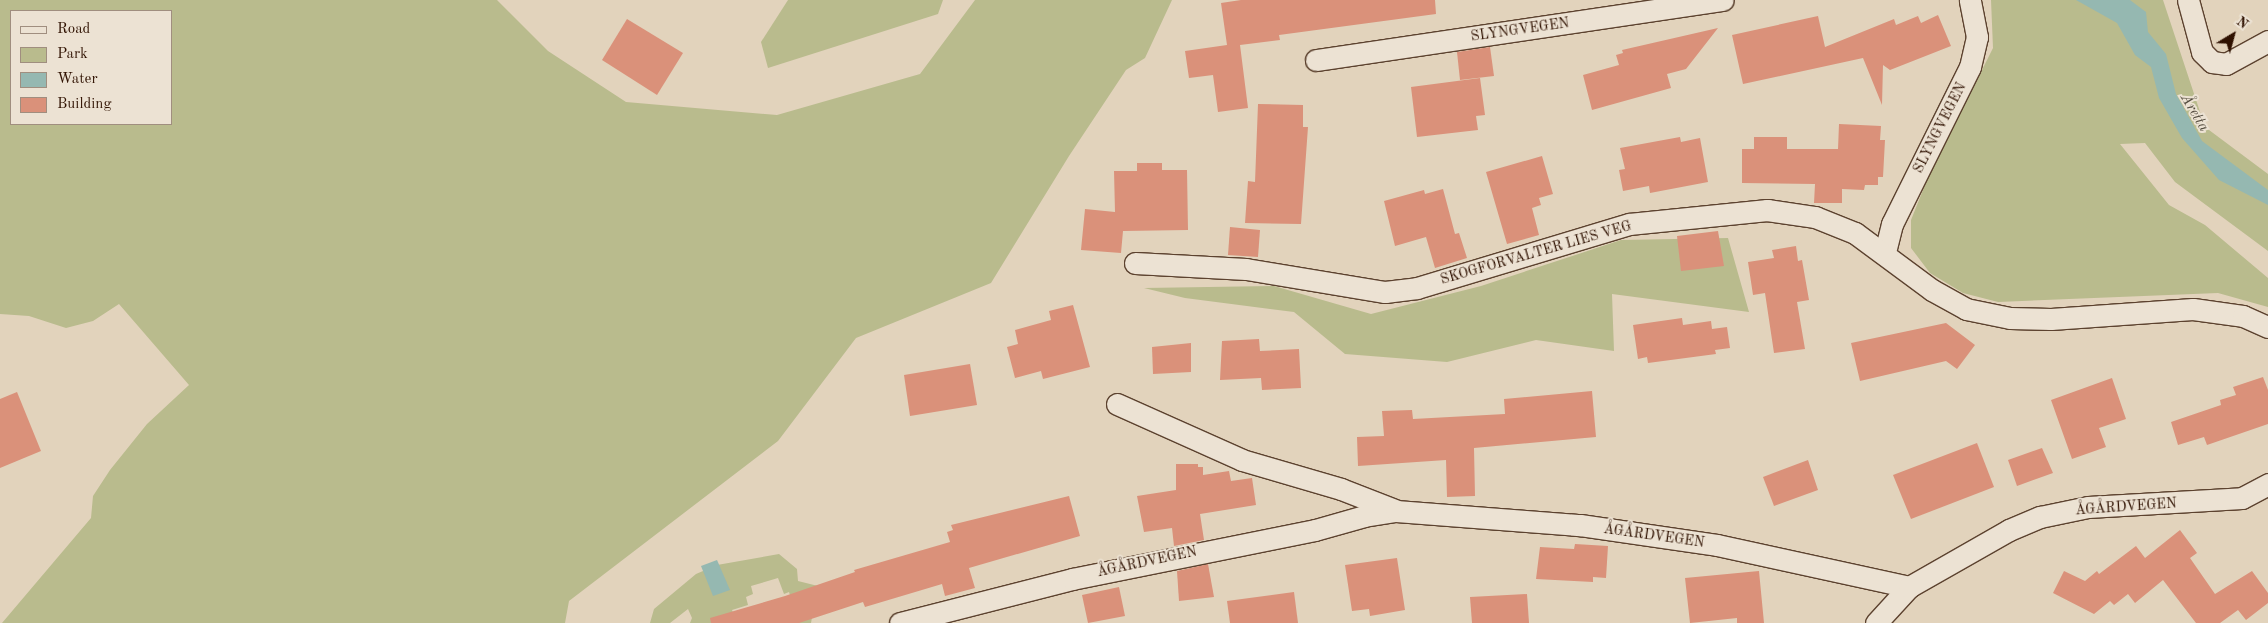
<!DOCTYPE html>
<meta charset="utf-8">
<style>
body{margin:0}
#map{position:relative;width:2268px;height:623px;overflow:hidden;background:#e2d3bc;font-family:"Old Standard TT",serif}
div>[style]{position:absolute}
.green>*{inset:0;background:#b9bb8d}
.water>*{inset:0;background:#95b8b1}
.building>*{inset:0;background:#da917a}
.roads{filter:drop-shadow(1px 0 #5c422f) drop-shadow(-1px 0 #5c422f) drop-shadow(0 1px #5c422f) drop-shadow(0 -1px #5c422f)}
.minor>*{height:21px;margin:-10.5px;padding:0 10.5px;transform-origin:10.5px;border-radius:10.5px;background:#ece2d3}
span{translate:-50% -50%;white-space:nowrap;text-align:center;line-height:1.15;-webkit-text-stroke:4px #ece2d3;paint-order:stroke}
.street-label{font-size:14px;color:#2f1100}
.water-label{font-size:15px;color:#534b3e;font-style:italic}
.legend{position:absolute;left:10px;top:10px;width:162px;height:115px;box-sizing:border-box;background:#ece2d3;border:1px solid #a08e7f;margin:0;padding:6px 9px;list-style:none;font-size:15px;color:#2f1100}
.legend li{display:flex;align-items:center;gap:10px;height:25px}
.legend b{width:25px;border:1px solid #a08e7f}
.north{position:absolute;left:2208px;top:10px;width:50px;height:50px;-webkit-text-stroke:4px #ece2d3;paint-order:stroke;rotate:37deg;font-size:14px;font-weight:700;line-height:20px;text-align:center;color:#2f1100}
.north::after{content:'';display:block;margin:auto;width:18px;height:22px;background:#2f1100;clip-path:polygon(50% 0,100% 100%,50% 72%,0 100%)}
</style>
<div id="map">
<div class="green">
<div style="clip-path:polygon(evenodd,0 0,497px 0,548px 51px,626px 102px,777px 115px,920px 74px,975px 0,1172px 0,1145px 58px,1126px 70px,1069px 156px,991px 283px,856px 338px,778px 441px,569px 601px,565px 623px,2px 623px,91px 518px,93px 496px,110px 470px,147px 424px,189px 385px,119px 304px,93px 321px,66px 328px,29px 316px,0 314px,0 0,11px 11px,171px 11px,171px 124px,11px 124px,11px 11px)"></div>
<div style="clip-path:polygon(788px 0,943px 0,938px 14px,768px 68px,761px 42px)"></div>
<div style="clip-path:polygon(1991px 0,2163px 0,2205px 127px,2268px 174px,2268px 251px,2175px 182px,2145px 143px,2120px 144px,2169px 205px,2205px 225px,2268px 278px,2268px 307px,2218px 293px,1998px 302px,1963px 293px,1930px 273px,1911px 248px,1911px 220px,1927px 180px,1993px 48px)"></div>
<div style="clip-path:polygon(1728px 238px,1749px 312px,1612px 294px,1614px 351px,1536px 340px,1447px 362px,1345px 354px,1294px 312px,1185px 298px,1144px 288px,1274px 286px,1371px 314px,1481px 286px,1621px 240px)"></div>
<div style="clip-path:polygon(779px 554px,797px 569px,798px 581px,818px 586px,811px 623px,798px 623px,789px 592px,784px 594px,778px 578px,751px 586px,753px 594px,746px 597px,748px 605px,732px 610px,734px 615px,713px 623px,690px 623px,692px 618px,688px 609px,670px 623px,650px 623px,654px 609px,696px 574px,717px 565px)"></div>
</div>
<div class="water">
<div style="clip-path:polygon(2076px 0,2130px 0,2146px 12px,2148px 32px,2166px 54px,2176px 94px,2202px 141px,2268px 190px,2268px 205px,2219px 180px,2182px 138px,2159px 98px,2151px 67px,2135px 55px,2117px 23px)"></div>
<div style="clip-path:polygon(717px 560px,730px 590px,713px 596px,701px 566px)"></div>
</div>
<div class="building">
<div style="clip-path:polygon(1241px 0,1435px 0,1436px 14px,1279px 35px,1280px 40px,1240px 45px,1248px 108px,1218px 112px,1213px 75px,1189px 78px,1185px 51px,1227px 45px,1221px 3px)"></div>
<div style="clip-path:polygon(1938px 15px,1951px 46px,1890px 70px,1883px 65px,1882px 105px,1863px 58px,1743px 84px,1732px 35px,1818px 16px,1825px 47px,1894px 19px,1896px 25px,1918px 16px,1921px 23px)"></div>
<div style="clip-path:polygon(627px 19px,683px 53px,657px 95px,602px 60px)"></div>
<div style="clip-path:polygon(1718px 28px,1686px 69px,1667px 74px,1671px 88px,1592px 110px,1583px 75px,1619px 65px,1616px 55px,1623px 53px,1622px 50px)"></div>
<div style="clip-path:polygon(1490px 47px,1494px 76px,1460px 80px,1457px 52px)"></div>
<div style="clip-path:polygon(1480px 78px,1485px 115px,1476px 116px,1478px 130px,1417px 137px,1411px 87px)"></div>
<div style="clip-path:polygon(1258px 104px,1303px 105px,1303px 127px,1308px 127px,1301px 224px,1245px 223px,1248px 181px,1255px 182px)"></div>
<div style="clip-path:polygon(1839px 124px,1881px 126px,1880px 140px,1885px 140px,1883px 177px,1878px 177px,1878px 185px,1865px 185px,1864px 190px,1842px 189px,1842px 203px,1814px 203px,1815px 184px,1742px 183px,1742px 149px,1754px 149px,1754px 137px,1787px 137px,1787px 149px,1838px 149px)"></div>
<div style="clip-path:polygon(1680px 137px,1681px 142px,1700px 138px,1708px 182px,1650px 193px,1649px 186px,1623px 191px,1619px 170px,1625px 169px,1620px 148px)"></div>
<div style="clip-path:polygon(1542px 156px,1553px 194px,1539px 198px,1541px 205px,1532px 208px,1539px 235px,1507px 244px,1486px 172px)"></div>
<div style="clip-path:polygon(1137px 163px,1162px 163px,1162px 170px,1187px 170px,1188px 230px,1123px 231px,1121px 253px,1081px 250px,1085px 209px,1115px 212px,1114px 171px,1137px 171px)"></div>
<div style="clip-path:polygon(1443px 189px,1455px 234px,1459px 233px,1467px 258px,1435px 268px,1426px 237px,1395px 246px,1384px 201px,1424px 190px,1425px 194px)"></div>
<div style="clip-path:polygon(1230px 227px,1260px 230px,1258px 257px,1228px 255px)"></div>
<div style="clip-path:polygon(1718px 231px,1724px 266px,1681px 271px,1677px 236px)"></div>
<div style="clip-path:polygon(1796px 246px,1798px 261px,1802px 260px,1809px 300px,1797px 302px,1805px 349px,1774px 353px,1765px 293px,1753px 295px,1748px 262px,1774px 258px,1772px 250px)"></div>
<div style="clip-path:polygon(1073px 305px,1090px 367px,1043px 379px,1041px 371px,1015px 378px,1007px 347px,1018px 344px,1015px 330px,1051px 320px,1049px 311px)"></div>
<div style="clip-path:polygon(1682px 318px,1683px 325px,1711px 321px,1712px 329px,1727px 327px,1730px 348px,1715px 350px,1716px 354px,1648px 363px,1647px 357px,1638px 359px,1633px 325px)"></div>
<div style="clip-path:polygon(1946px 323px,1975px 345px,1957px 369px,1946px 361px,1860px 381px,1851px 343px)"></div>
<div style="clip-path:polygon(1259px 339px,1260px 351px,1299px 349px,1301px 388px,1262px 390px,1261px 378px,1220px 380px,1222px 341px)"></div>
<div style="clip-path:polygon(1191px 343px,1191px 372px,1153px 374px,1152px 347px)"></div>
<div style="clip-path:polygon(970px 364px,977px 405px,910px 416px,904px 375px)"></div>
<div style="clip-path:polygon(2263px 377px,2268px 390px,2268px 424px,2207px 445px,2204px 437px,2178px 445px,2171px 422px,2221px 405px,2220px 400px,2236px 395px,2233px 387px)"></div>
<div style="clip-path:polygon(2112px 378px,2126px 419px,2099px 428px,2106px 447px,2072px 459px,2051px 400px)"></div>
<div style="clip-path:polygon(1592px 391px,1596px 437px,1474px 448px,1475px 496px,1447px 497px,1446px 460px,1358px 466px,1357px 437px,1384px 436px,1382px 411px,1412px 410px,1413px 419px,1505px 414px,1504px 399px)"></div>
<div style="clip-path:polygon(17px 392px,41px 451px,0 468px,0 399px)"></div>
<div style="clip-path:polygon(1977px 443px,1994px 487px,1911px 519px,1893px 475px)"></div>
<div style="clip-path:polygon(2042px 448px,2053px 473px,2017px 486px,2008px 460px)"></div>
<div style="clip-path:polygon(1808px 460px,1818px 490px,1774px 506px,1763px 477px)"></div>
<div style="clip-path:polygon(1176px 464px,1198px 464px,1198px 467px,1203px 467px,1203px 475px,1229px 471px,1231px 481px,1252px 478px,1256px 505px,1200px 514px,1204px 540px,1174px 546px,1172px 528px,1144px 532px,1137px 496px,1176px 490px)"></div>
<div style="clip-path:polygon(1069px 496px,1080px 536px,969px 568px,975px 588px,945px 596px,942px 584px,865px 607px,863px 602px,799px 623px,711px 623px,710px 618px,785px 596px,855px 572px,854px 570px,950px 542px,947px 532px,953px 530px,951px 525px)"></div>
<div style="clip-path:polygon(2180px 530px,2197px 553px,2190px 558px,2215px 594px,2252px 571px,2268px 593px,2268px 603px,2246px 620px,2238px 610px,2220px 623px,2196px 623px,2163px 580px,2135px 603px,2128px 594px,2114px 605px,2110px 601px,2094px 614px,2053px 593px,2064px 571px,2085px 581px,2097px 571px,2099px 574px,2136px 546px,2145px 558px)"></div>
<div style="clip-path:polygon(1575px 544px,1608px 546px,1606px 578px,1593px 577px,1593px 582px,1536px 579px,1540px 547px,1574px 549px)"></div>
<div style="clip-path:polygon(1397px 558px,1405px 610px,1370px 616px,1369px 609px,1352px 611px,1345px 565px)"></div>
<div style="clip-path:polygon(1208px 564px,1214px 597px,1179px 601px,1177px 571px)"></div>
<div style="clip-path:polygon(1759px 571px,1764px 623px,1737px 623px,1737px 618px,1690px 623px,1685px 578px)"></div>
<div style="clip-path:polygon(1119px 587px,1125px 616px,1088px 623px,1082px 595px)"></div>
<div style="clip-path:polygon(1294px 592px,1298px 623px,1230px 623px,1227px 601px)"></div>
<div style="clip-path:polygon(1527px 594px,1529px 623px,1472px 623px,1470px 597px)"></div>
</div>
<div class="roads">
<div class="minor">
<div style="left:2188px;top:0;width:54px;rotate:74.9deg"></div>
<div style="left:2202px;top:52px;width:14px;rotate:45deg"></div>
<div style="left:2212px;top:62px;width:14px;rotate:8deg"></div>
<div style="left:2226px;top:64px;width:48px;rotate:-28.7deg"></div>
<div style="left:1316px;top:60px;width:411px;rotate:-8.4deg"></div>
<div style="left:1885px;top:252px;width:29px;rotate:-76deg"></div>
<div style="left:1892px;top:224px;width:175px;rotate:-63.6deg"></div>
<div style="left:1970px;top:67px;width:31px;rotate:-77deg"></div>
<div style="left:1977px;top:37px;width:38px;rotate:-101deg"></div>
<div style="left:1135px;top:263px;width:111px;rotate:3.1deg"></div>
<div style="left:1246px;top:269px;width:141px;rotate:9.4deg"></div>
<div style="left:1385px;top:292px;width:32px;rotate:-7deg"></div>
<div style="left:1417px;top:288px;width:221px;rotate:-16.8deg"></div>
<div style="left:1629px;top:224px;width:139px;rotate:-5.8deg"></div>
<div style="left:1767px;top:210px;width:49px;rotate:8.3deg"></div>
<div style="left:1815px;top:217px;width:43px;rotate:21.8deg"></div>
<div style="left:1855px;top:233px;width:96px;rotate:36.5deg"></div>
<div style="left:1932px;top:290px;width:39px;rotate:29deg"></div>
<div style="left:1966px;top:309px;width:45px;rotate:11.6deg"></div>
<div style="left:2010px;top:318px;width:41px;rotate:1.4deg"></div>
<div style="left:2051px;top:319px;width:142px;rotate:-4deg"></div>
<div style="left:2193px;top:309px;width:50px;rotate:8deg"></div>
<div style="left:2243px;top:316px;width:27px;rotate:24deg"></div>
<div style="left:1117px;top:404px;width:137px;rotate:24.1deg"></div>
<div style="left:1242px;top:460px;width:103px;rotate:16.3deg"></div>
<div style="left:1341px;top:489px;width:58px;rotate:21.3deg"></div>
<div style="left:900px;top:623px;width:178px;rotate:-14.3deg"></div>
<div style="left:1072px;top:579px;width:248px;rotate:-11.4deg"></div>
<div style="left:1315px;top:530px;width:51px;rotate:-15.9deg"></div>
<div style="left:1364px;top:516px;width:32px;rotate:-9deg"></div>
<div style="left:1396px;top:511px;width:185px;rotate:4.4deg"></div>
<div style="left:1580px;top:525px;width:138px;rotate:8.3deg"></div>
<div style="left:1717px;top:545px;width:197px;rotate:12.3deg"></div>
<div style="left:1876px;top:623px;width:49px;rotate:-47.5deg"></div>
<div style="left:1909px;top:587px;width:115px;rotate:-29.7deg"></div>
<div style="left:2009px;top:530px;width:34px;rotate:-23deg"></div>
<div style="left:2040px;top:517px;width:49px;rotate:-11.8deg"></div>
<div style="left:2088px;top:507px;width:154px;rotate:-3.3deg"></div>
<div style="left:2242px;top:498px;width:30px;rotate:-28deg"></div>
</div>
</div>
<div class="street-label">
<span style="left:1520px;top:30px;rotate:-8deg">SLYNGVEGEN</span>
<span style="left:1940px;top:128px;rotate:-63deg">SLYNGVEGEN</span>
<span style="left:1536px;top:253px;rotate:-16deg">SKOGFORVALTER LIES VEG</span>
<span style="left:2126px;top:507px;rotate:-4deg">ÅGÅRDVEGEN</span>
<span style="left:1654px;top:536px;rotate:8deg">ÅGÅRDVEGEN</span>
<span style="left:1147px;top:562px;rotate:-12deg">ÅGÅRDVEGEN</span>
</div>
<div class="water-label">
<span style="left:2194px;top:113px;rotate:59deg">Åretta</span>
</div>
<ul class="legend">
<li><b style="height:6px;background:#ece2d3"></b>Road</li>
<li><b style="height:14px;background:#b9bb8d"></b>Park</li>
<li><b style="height:14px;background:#95b8b1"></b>Water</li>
<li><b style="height:14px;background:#da917a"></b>Building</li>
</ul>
<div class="north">N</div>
</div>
